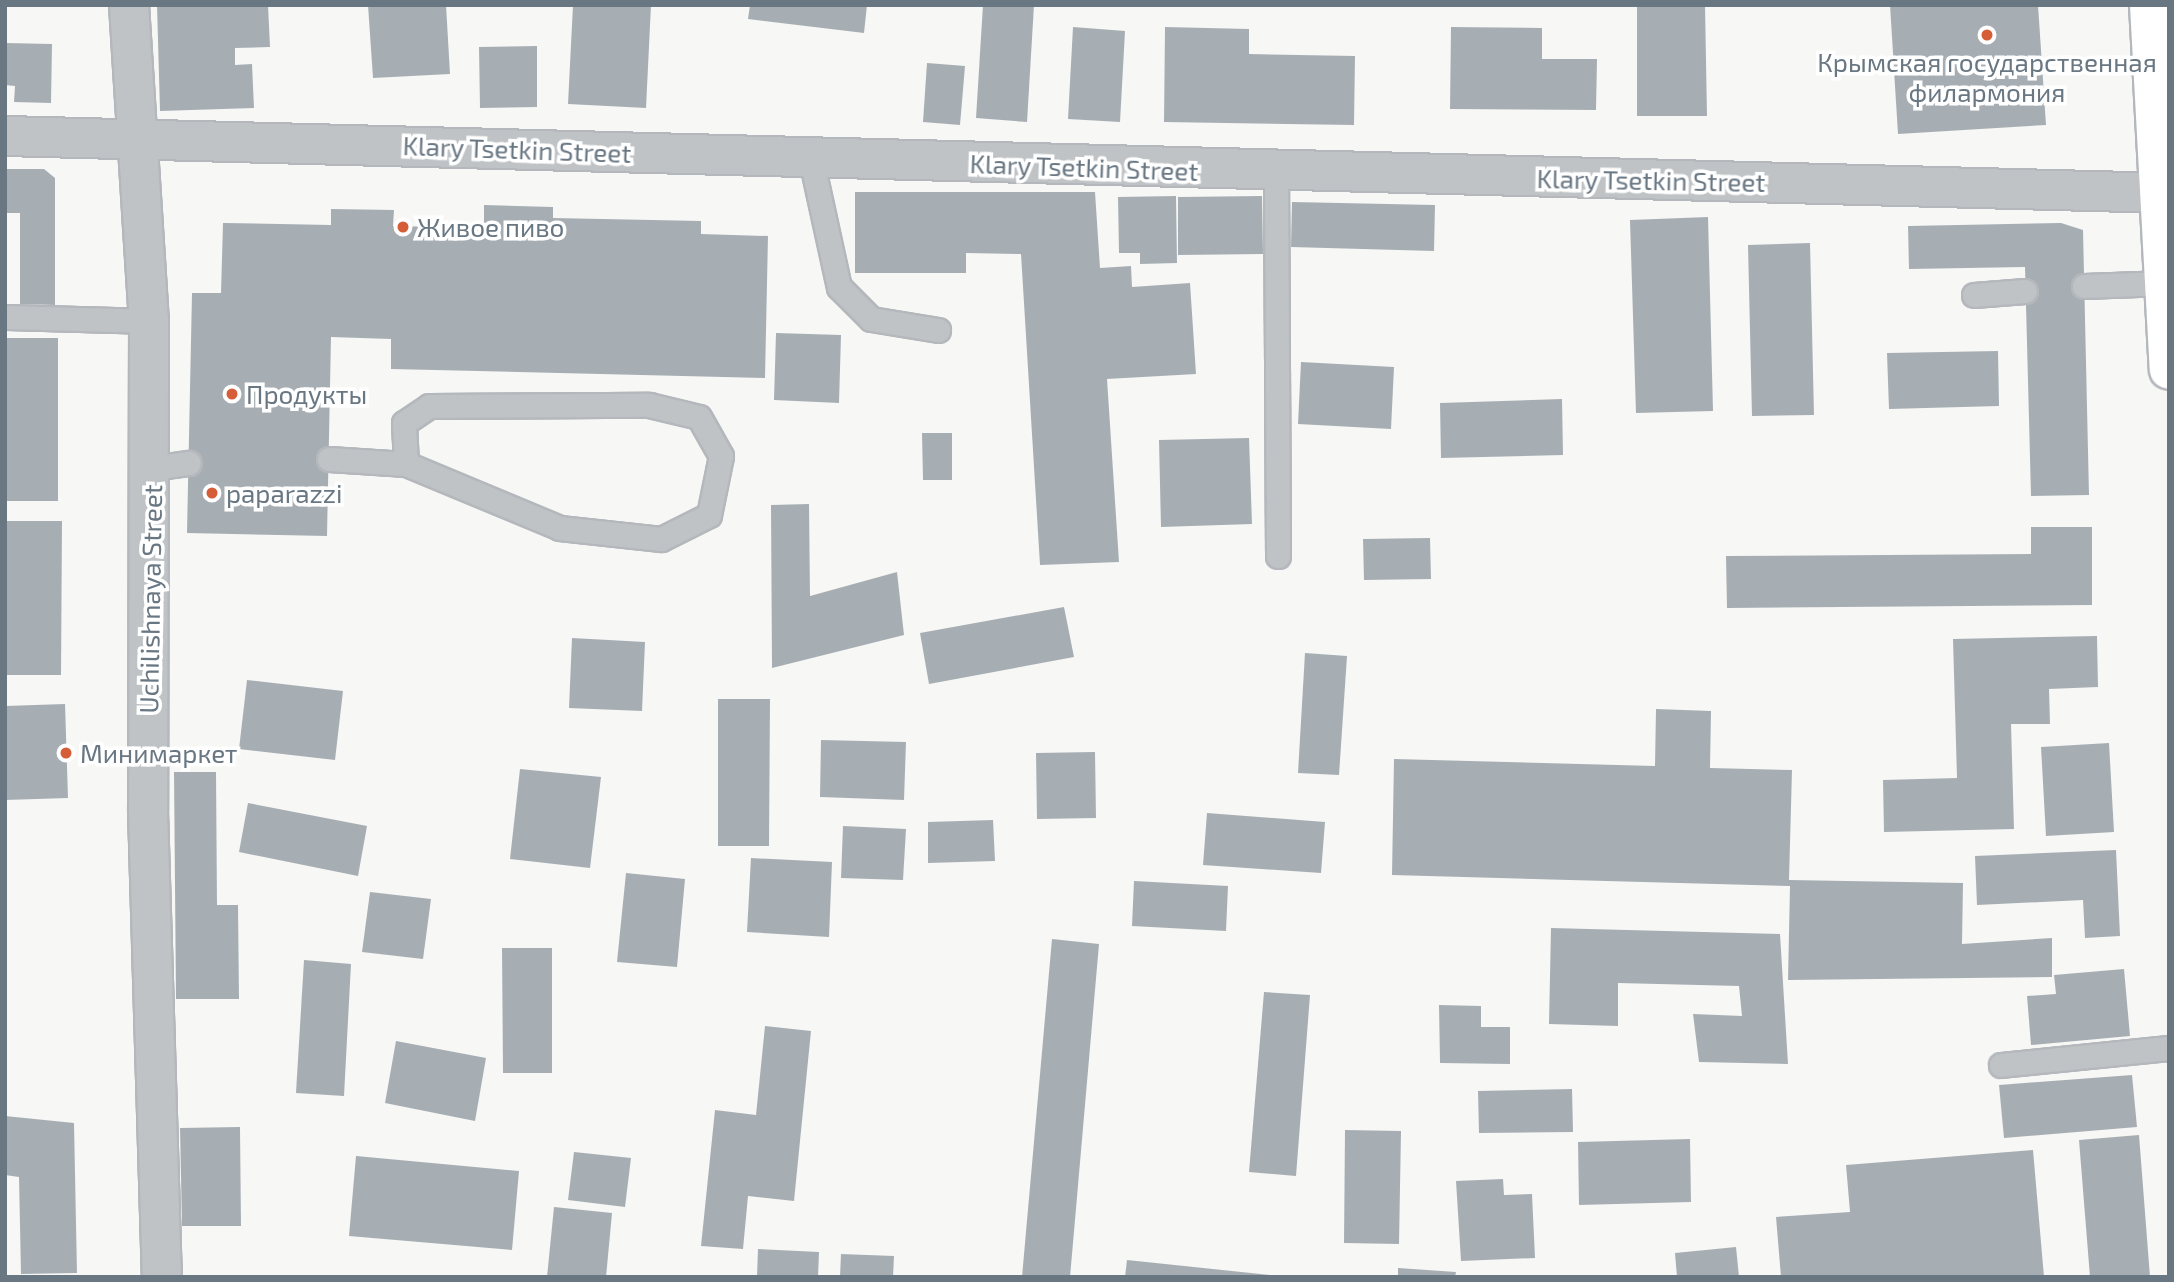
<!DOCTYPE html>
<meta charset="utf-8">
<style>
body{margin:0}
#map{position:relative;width:2174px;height:1282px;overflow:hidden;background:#f7f7f5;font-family:"Exo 2",sans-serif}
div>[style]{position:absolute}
.building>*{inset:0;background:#a7aeb3}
.roads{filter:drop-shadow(2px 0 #b4b8bc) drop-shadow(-2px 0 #b4b8bc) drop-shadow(0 2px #b4b8bc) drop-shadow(0 -2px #b4b8bc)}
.service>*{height:23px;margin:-11.5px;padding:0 11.5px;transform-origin:11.5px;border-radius:11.5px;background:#bfc3c6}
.minor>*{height:38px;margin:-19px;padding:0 19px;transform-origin:19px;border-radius:19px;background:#bfc3c6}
.secondary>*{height:38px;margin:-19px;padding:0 19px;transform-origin:19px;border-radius:19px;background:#fff}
.dots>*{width:19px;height:19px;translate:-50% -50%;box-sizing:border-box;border:4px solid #fff;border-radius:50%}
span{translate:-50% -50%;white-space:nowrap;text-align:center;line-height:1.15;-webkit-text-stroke:7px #fff;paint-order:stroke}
.poi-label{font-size:26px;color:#697783}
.left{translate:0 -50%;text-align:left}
.street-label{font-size:26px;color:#697783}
.frame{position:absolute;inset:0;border:7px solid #697783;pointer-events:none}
</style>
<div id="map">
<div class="building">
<div style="clip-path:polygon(157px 5px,268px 5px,270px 47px,235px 48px,235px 65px,252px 64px,254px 108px,160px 111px)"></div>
<div style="clip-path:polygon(368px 5px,446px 5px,450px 74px,373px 78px)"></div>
<div style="clip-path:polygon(573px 5px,651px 5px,646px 108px,568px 104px)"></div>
<div style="clip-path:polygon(750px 5px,867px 5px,864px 33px,748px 19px)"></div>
<div style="clip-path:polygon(983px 5px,1034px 5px,1027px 122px,976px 118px)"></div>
<div style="clip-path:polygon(1637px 5px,1705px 5px,1707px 116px,1637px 116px)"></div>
<div style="clip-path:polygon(1890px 5px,2038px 5px,2046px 125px,1898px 134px)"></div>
<div style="clip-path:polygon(1073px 27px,1125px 31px,1120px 122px,1068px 119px)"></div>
<div style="clip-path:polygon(1165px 27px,1249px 29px,1249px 54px,1355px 56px,1354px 125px,1164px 122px)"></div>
<div style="clip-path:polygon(1451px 27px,1542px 28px,1542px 59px,1597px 59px,1596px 110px,1450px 109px)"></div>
<div style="clip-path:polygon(5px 43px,52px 44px,51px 103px,14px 102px,15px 86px,5px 85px)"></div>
<div style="clip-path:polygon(537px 46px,537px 107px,480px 108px,479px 47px)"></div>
<div style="clip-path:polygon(927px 63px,965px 66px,960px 125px,923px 122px)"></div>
<div style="clip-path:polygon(5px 169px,44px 169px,55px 178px,55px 305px,20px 304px,20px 213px,5px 213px)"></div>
<div style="clip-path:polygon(855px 192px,1095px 192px,1100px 268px,1131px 266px,1132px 287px,1190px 283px,1196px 374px,1107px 379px,1119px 562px,1040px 565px,1021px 254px,966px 253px,966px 273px,855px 273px)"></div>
<div style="clip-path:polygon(1176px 196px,1177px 263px,1140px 264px,1140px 253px,1119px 253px,1118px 197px)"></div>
<div style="clip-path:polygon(1262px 196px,1263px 254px,1178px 255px,1178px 197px)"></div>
<div style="clip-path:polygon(1292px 202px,1435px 205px,1434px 251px,1291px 247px)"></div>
<div style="clip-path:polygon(484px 205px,553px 207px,553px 218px,701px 221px,701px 234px,768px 236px,765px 378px,391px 369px,391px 339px,331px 337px,327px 536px,187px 533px,192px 293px,221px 293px,223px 223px,331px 225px,331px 209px,394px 210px,393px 226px,484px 228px)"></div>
<div style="clip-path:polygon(1708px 217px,1713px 411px,1636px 413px,1630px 220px)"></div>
<div style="clip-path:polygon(2061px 223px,2083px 230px,2089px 495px,2031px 496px,2025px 267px,1909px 269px,1908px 226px)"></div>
<div style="clip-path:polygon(1810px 243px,1814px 415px,1752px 416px,1748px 245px)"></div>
<div style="clip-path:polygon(776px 333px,841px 335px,839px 403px,774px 400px)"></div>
<div style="clip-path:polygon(5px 338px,58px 338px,58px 501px,5px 501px)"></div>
<div style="clip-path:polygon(1998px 351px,1999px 406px,1889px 409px,1887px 353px)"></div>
<div style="clip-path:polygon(1301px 362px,1394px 367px,1391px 429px,1298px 424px)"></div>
<div style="clip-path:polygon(1562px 399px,1563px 455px,1441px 458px,1440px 403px)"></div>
<div style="clip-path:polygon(922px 433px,952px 433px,952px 480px,923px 480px)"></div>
<div style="clip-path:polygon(1249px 438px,1252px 524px,1161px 527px,1159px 440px)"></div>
<div style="clip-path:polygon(809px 504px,810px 596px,897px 572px,904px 635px,772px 668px,771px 505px)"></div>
<div style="clip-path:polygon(5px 521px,62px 521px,61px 675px,5px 675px)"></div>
<div style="clip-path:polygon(2031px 527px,2092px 527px,2092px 605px,1727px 608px,1726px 556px,2031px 554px)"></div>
<div style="clip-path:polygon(1430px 538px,1431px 579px,1364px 580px,1363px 539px)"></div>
<div style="clip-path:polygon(1064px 607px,1074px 657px,929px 684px,920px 633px)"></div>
<div style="clip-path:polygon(2097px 636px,2098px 687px,2049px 689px,2050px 724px,2011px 724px,2014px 829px,1884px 832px,1883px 780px,1957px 778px,1953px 639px)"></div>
<div style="clip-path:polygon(572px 638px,645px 642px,642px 711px,569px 708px)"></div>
<div style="clip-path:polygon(1305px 653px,1347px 656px,1339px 775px,1298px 773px)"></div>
<div style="clip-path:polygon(247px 680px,343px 691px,335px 760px,239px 749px)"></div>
<div style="clip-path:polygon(718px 699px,770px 699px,769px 846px,718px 846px)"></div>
<div style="clip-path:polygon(65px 704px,68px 798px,5px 800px,5px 706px)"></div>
<div style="clip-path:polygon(1656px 709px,1711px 711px,1710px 768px,1792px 770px,1789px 880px,1963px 883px,1962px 944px,2052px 938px,2052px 977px,1788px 980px,1790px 886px,1392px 875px,1394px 759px,1655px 766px)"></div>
<div style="clip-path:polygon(821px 740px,906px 742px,904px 800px,820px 797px)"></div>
<div style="clip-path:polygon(2109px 743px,2114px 832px,2046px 836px,2041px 747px)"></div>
<div style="clip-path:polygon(1095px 752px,1096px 818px,1037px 819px,1036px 753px)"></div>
<div style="clip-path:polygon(520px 769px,601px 777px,590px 868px,510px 859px)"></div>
<div style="clip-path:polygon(174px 772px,216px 772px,217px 905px,238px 905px,239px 999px,176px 999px)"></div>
<div style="clip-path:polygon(248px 803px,367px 826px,358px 876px,239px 852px)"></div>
<div style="clip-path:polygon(1207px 813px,1325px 822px,1321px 873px,1203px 865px)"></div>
<div style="clip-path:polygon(993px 820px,995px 861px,928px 863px,928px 822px)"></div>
<div style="clip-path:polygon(843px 826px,906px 829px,903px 880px,841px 878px)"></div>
<div style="clip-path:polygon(2116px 850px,2120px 936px,2085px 938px,2083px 900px,1977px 905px,1975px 856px)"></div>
<div style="clip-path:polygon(751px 858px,832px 862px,829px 937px,747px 932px)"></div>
<div style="clip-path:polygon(626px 873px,685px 879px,677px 967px,617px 962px)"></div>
<div style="clip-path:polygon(1134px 881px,1228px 886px,1226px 931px,1132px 926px)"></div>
<div style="clip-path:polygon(370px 892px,431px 899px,423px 959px,362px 952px)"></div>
<div style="clip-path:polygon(1551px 928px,1780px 934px,1788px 1064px,1699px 1062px,1693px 1014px,1742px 1016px,1739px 986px,1618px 983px,1618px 1026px,1549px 1024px)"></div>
<div style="clip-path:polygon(1052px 939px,1099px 944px,1077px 1197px,1070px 1277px,1022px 1277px)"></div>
<div style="clip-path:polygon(502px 948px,552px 948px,552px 1073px,503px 1073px)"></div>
<div style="clip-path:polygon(304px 960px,351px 964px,344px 1096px,296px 1093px)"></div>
<div style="clip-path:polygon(2124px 969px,2130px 1036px,2031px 1045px,2027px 996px,2056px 994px,2054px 975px)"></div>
<div style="clip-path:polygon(1264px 992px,1310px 995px,1296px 1176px,1249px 1172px)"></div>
<div style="clip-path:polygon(1439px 1005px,1481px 1006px,1481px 1027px,1510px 1027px,1510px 1064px,1440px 1063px)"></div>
<div style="clip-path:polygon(765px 1026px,811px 1031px,794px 1201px,748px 1196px,743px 1249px,701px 1246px,715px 1110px,756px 1115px)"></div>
<div style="clip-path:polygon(396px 1041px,486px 1058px,475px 1121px,385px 1103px)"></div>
<div style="clip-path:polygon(2132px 1075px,2137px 1127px,2004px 1138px,1999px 1085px)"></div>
<div style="clip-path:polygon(1572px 1089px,1573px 1132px,1479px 1133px,1478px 1091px)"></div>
<div style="clip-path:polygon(5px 1116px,74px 1123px,77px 1273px,21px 1274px,19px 1177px,5px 1175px)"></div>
<div style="clip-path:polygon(240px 1127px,241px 1226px,182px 1226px,180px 1128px)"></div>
<div style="clip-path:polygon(1345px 1130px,1401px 1131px,1399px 1244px,1344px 1243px)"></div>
<div style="clip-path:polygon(2139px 1135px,2150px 1277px,2090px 1277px,2079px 1140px)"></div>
<div style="clip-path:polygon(1690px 1139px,1691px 1202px,1579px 1205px,1578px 1142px)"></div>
<div style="clip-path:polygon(2033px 1150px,2044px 1277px,1781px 1277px,1776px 1217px,1850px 1212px,1846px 1165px)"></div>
<div style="clip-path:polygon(574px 1152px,631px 1158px,625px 1207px,568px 1200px)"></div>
<div style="clip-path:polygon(356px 1156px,519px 1171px,512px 1250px,349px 1236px)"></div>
<div style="clip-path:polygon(1503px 1179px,1504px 1195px,1532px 1194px,1535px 1258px,1461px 1261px,1456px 1181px)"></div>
<div style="clip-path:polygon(554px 1207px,612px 1213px,606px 1277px,547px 1277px)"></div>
<div style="clip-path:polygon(1736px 1247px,1739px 1277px,1677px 1277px,1675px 1253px)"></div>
<div style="clip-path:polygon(758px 1249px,819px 1252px,818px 1277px,757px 1277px)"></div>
<div style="clip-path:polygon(841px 1254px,894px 1256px,893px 1277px,840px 1277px)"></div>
<div style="clip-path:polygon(1127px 1260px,1270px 1275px,1270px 1277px,1125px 1277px)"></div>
<div style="clip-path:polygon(1398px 1268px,1456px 1272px,1455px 1277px,1398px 1277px)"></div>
</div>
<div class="roads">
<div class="service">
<div style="left:811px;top:159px;width:131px;rotate:77.7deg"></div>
<div style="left:839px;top:287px;width:45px;rotate:45deg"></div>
<div style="left:871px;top:319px;width:68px;rotate:9.3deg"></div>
<div style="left:1276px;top:172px;width:384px;rotate:89.7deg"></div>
<div style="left:2084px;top:286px;width:82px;rotate:-2.1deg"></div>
<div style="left:1974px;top:295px;width:51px;rotate:-4.5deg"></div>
<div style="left:5px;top:317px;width:144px;rotate:1.6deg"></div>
<div style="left:649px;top:405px;width:51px;rotate:13.5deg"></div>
<div style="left:699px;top:417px;width:45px;rotate:60.6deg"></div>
<div style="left:721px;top:456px;width:60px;rotate:101.5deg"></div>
<div style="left:709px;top:515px;width:54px;rotate:153.4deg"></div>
<div style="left:661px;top:539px;width:102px;rotate:-173.8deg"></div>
<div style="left:560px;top:528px;width:167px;rotate:-157.4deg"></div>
<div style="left:406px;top:464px;width:41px;rotate:-92.8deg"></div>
<div style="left:404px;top:423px;width:30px;rotate:-34deg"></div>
<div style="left:429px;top:406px;width:220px;rotate:-0.3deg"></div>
<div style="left:329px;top:459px;width:77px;rotate:3.7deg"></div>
<div style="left:152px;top:468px;width:37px;rotate:-8deg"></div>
<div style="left:2001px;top:1065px;width:169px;rotate:-5.8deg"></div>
</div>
<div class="minor">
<div style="left:129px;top:5px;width:317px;rotate:86.4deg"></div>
<div style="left:149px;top:321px;width:490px;rotate:90.1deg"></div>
<div style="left:148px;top:811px;width:466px;rotate:88.3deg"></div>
<div style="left:5px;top:136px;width:2159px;rotate:1.51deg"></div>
</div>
<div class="secondary">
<div style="left:2149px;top:5px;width:365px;rotate:86.9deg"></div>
</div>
</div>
<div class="dots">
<div style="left:1987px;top:35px;background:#d55d37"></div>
<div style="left:403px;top:227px;background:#d55d37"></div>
<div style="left:232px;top:394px;background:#d55d37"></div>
<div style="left:212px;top:493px;background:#d55d37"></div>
<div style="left:66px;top:753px;background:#d55d37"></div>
</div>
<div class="poi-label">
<span style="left:1987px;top:77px">Крымская государственная<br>филармония</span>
<span class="left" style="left:417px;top:227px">Живое пиво</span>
<span class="left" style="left:246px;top:394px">Продукты</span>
<span class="left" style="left:226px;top:493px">paparazzi</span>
<span class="left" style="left:80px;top:753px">Минимаркет</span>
</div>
<div class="street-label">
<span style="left:517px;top:149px;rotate:2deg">Klary Tsetkin Street</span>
<span style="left:1084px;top:167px;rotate:2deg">Klary Tsetkin Street</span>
<span style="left:1651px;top:180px;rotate:1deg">Klary Tsetkin Street</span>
<span style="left:150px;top:599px;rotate:-89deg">Uchilishnaya Street</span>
</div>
<div class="frame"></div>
</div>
